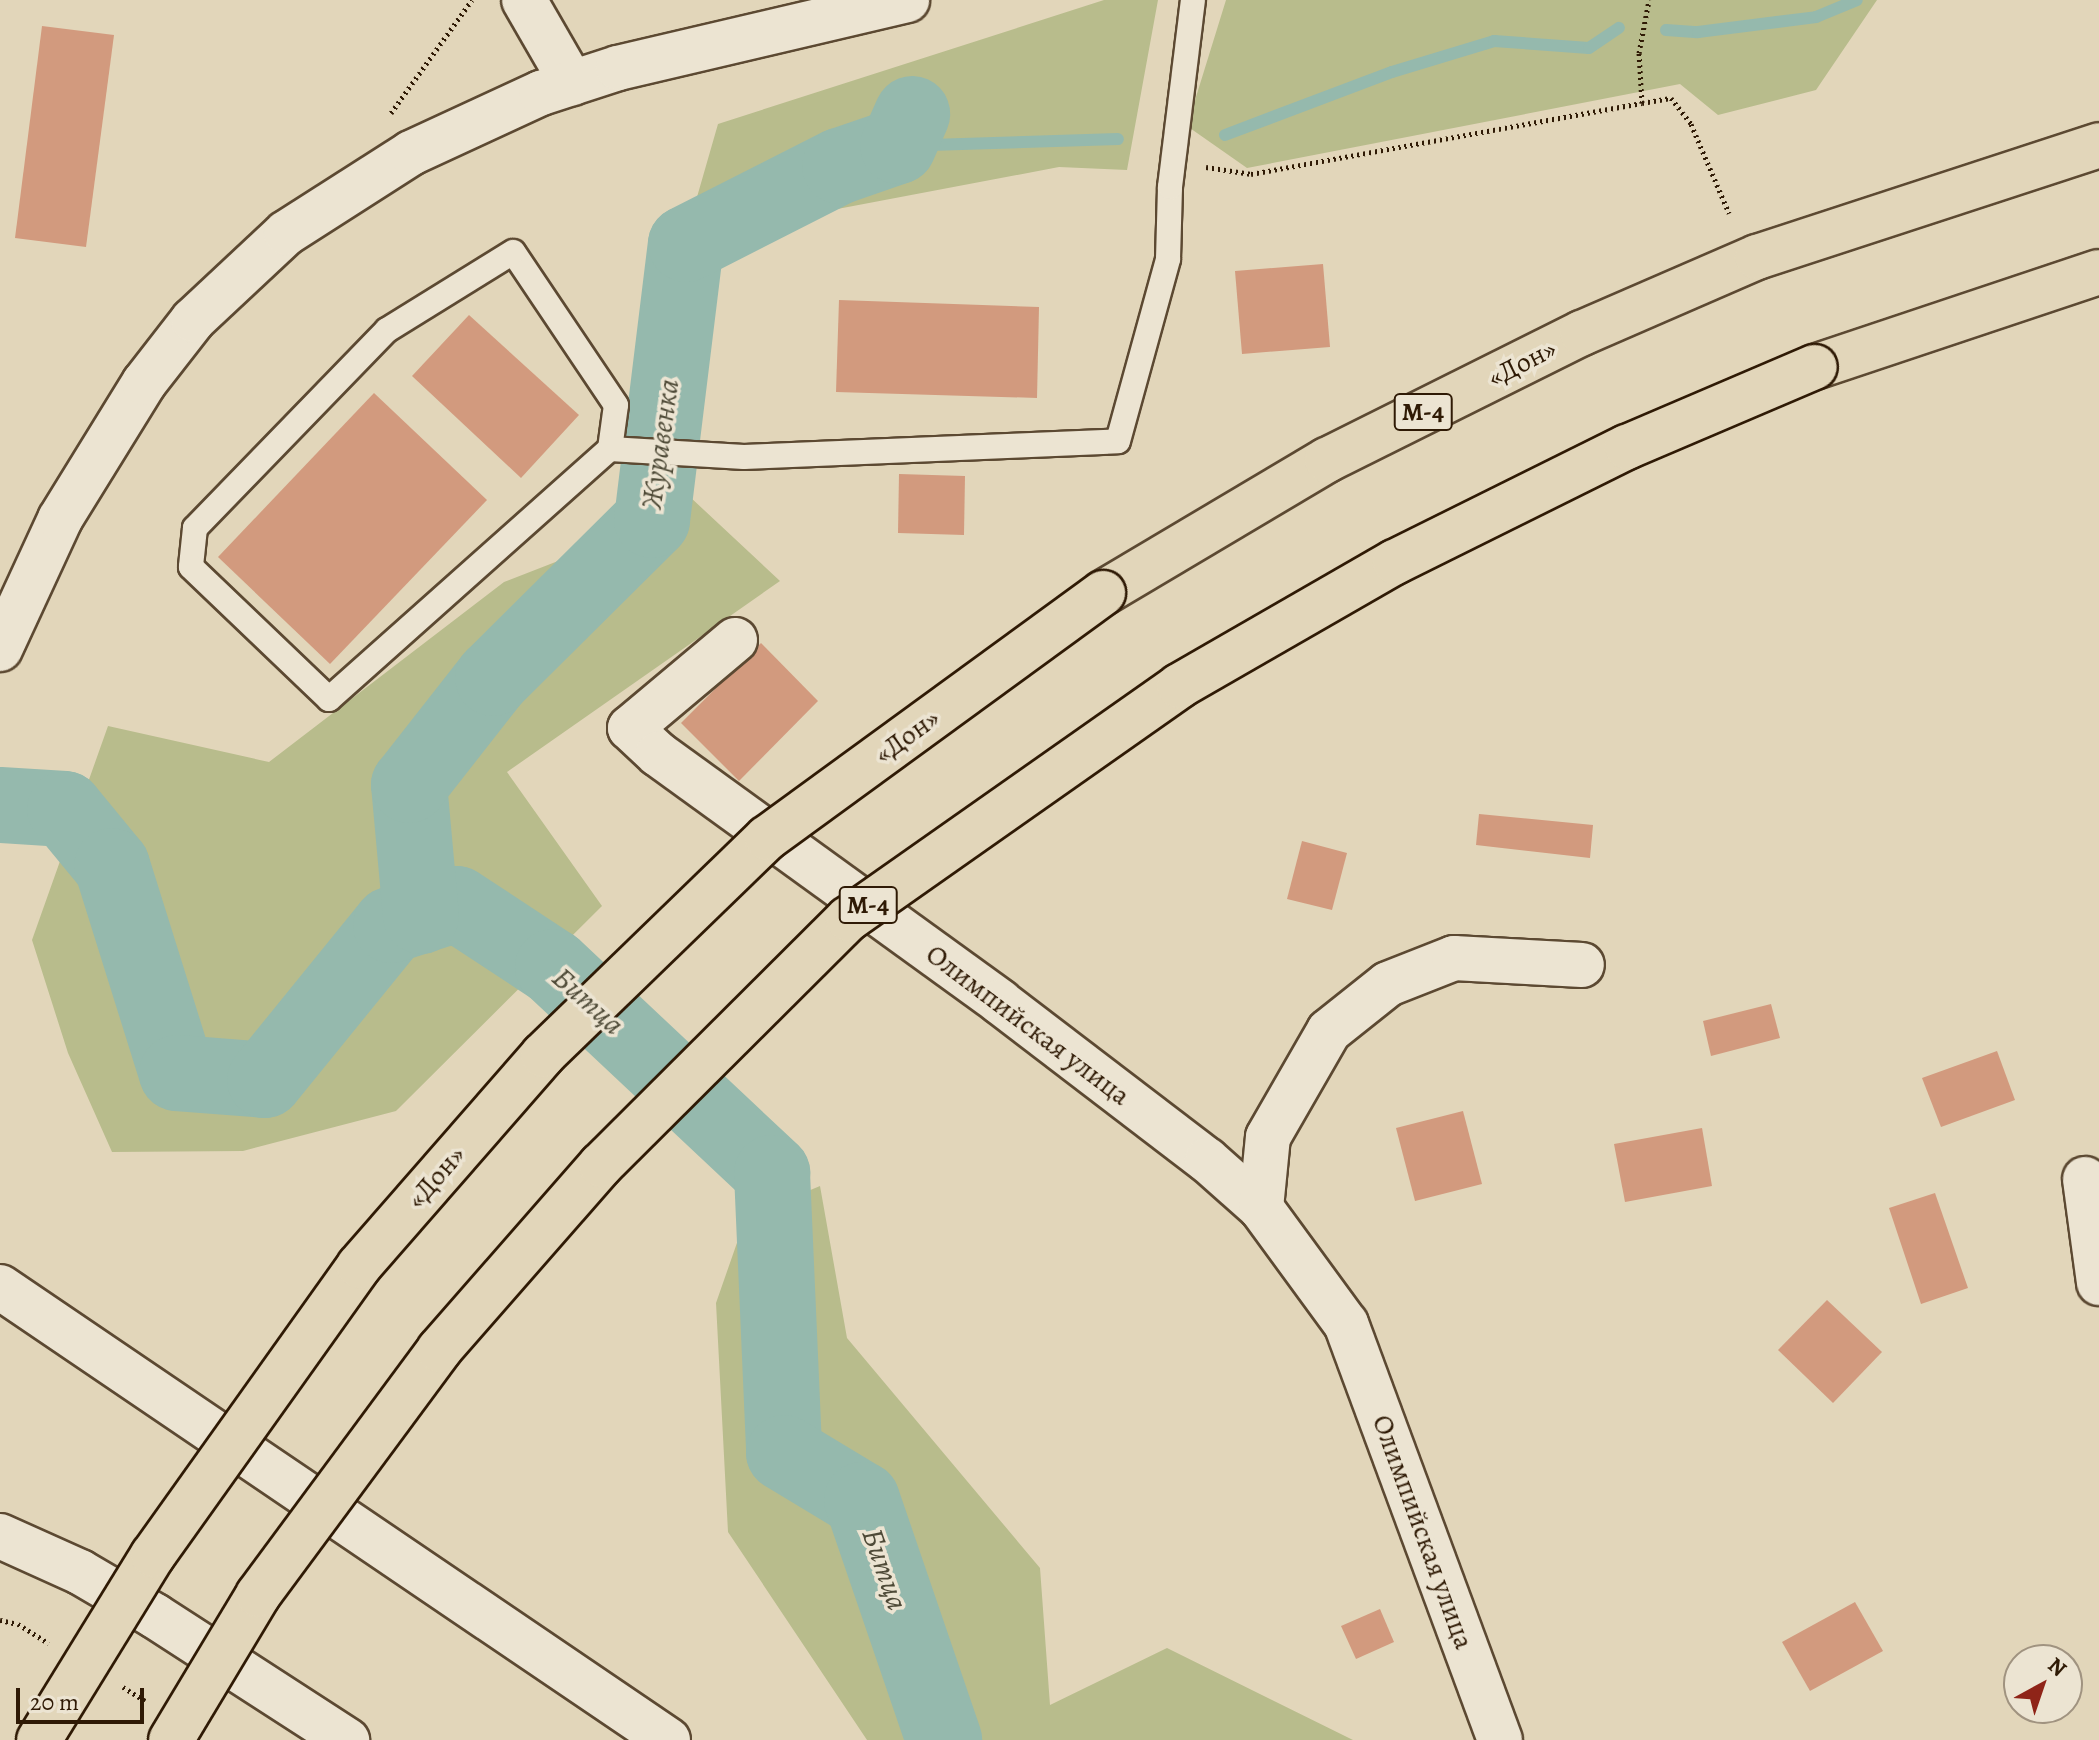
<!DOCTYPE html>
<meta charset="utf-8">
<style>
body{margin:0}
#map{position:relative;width:2099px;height:1740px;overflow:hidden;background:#e2d6ba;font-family:Alegreya,serif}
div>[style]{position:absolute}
.green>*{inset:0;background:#b8bc8c}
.stream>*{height:12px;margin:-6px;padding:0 6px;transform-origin:6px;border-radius:6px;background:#95b9ad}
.river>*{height:76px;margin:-38px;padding:0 38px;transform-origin:38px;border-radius:38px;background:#95b9ad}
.building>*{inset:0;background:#d29a7e}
.path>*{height:5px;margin-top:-2.5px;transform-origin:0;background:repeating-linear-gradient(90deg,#2f1a05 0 2px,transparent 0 6px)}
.roads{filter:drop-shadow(2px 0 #5c4932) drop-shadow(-2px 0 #5c4932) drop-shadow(0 2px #5c4932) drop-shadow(0 -2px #5c4932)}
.lane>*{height:24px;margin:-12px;padding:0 12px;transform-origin:12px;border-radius:12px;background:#ece4d2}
.street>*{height:44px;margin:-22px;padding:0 22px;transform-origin:22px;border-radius:22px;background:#ece4d2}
.secondary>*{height:44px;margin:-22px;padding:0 22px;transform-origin:22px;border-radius:22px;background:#ece4d2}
.highway>*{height:44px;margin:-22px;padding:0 22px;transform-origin:22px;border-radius:22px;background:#e2d6ba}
.bridges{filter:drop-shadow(2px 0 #2f1a05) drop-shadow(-2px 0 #2f1a05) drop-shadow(0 2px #2f1a05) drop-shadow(0 -2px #2f1a05)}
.highway-bridge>*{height:44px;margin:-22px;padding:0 22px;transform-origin:22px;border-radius:22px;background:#e2d6ba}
span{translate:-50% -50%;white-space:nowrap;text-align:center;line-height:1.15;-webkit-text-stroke:7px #ece4d2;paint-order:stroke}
.shield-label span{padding:2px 6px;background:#ece4d2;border:2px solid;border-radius:6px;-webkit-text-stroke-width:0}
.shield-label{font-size:26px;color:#2f1a05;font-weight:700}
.street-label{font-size:28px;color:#2f1a05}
.water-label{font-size:30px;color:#4e4a37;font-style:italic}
.north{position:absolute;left:2003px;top:1644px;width:80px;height:80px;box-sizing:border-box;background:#ece4d2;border:2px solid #a09380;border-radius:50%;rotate:40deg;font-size:22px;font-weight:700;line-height:32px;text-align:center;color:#2f1a05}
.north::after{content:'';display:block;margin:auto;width:28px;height:36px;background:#8f2418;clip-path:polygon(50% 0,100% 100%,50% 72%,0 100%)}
.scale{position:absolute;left:16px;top:1688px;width:128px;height:36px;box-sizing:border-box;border:4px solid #2f1a05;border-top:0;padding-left:10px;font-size:24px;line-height:28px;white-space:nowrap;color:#2f1a05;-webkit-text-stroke:6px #ece4d2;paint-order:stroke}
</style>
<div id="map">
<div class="green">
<div style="clip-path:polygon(1104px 0,1158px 0,1127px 170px,1059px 167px,774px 221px,697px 197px,718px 124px)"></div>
<div style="clip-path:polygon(1226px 0,1877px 0,1816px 90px,1718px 115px,1680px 84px,1247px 168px,1187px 126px)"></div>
<div style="clip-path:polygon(689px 496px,780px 581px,507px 772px,602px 906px,396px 1111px,243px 1151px,112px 1152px,68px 1053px,32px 940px,108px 726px,269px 762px,504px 582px,594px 547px)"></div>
<div style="clip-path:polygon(820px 1186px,847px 1338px,1040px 1568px,1050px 1705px,1167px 1648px,1353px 1740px,867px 1740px,728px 1532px,716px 1303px,746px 1217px)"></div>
</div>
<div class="stream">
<div style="left:1666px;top:30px;width:32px;rotate:4deg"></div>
<div style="left:1698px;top:32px;width:119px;rotate:-7.2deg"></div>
<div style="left:1816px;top:17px;width:44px;rotate:-22.5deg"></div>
<div style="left:1225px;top:135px;width:178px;rotate:-20.7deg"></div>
<div style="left:1392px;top:72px;width:107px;rotate:-16.9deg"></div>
<div style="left:1494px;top:41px;width:95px;rotate:4.2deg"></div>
<div style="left:1589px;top:48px;width:36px;rotate:-34deg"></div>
<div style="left:898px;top:146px;width:220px;rotate:-1.8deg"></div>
</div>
<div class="river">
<div style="left:0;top:805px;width:65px;rotate:3.5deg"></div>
<div style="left:65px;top:809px;width:74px;rotate:50.5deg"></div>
<div style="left:112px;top:866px;width:217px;rotate:72.6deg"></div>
<div style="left:177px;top:1073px;width:88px;rotate:4.5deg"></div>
<div style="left:265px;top:1080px;width:200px;rotate:-50.9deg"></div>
<div style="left:391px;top:925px;width:69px;rotate:-17.7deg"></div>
<div style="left:457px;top:904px;width:115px;rotate:33.3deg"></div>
<div style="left:553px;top:967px;width:301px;rotate:43.2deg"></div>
<div style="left:772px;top:1173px;width:280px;rotate:87.5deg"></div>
<div style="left:784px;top:1453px;width:91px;rotate:31.1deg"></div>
<div style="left:862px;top:1500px;width:254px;rotate:71.1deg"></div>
<div style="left:421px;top:916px;width:132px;rotate:-95.2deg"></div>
<div style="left:409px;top:785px;width:136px;rotate:-51.9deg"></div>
<div style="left:493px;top:678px;width:224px;rotate:-44.8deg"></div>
<div style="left:652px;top:520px;width:278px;rotate:-83deg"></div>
<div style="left:686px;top:244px;width:173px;rotate:-26.9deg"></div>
<div style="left:840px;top:166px;width:61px;rotate:-19deg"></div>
<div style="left:898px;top:146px;width:35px;rotate:-66deg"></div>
</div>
<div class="building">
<div style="clip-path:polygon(42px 26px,114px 35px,86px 247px,15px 238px)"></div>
<div style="clip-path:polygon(1323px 264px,1330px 347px,1242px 354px,1235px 271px)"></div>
<div style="clip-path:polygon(839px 300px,1039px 307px,1037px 398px,836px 392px)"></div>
<div style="clip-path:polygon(469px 315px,579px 415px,521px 478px,412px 376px)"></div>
<div style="clip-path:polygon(374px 393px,487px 500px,330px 664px,218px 557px)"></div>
<div style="clip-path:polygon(899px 474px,965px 476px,964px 535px,898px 533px)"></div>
<div style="clip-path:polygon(761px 643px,818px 701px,739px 781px,681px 723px)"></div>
<div style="clip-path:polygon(1479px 814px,1593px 825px,1590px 858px,1476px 845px)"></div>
<div style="clip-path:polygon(1302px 841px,1347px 853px,1332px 910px,1287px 899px)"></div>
<div style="clip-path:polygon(1771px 1004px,1780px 1038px,1711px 1056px,1703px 1021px)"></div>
<div style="clip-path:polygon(1997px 1051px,2015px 1100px,1941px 1127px,1922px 1078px)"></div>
<div style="clip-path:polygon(1463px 1111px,1482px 1184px,1415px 1201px,1396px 1128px)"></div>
<div style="clip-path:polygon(1702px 1128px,1712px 1186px,1625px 1202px,1614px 1144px)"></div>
<div style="clip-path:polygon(1935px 1193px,1968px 1288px,1921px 1304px,1889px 1208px)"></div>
<div style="clip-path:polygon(1827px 1300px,1882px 1352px,1833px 1403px,1778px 1350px)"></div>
<div style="clip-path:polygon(1855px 1602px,1883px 1651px,1810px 1691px,1782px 1642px)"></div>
<div style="clip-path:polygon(1380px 1609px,1394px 1642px,1356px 1659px,1341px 1626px)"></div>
</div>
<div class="path">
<div style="left:1642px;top:103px;width:29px;rotate:-10deg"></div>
<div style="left:1671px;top:98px;width:33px;rotate:52deg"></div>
<div style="left:1691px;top:124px;width:97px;rotate:66.9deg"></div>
<div style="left:391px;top:113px;width:139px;rotate:-54.4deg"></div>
<div style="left:1206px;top:167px;width:46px;rotate:8.8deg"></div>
<div style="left:1251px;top:174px;width:397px;rotate:-10.3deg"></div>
<div style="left:1642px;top:103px;width:50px;rotate:-93.4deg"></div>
<div style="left:1639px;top:53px;width:54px;rotate:-79.3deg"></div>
<div style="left:0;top:1620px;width:18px;rotate:13deg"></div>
<div style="left:18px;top:1624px;width:36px;rotate:32deg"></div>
<div style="left:123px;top:1687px;width:26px;rotate:32deg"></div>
</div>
<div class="roads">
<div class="lane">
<div style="left:610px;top:449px;width:44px;rotate:-82.2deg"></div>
<div style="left:616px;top:405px;width:184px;rotate:-123.9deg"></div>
<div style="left:513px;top:252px;width:148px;rotate:148.2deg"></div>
<div style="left:387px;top:330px;width:276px;rotate:134.1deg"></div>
<div style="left:195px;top:528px;width:39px;rotate:96deg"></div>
<div style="left:191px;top:567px;width:191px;rotate:43.7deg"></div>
<div style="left:329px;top:699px;width:376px;rotate:-41.7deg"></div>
<div style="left:610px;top:449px;width:134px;rotate:3.4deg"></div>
<div style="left:744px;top:457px;width:374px;rotate:-2.4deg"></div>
<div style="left:1118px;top:441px;width:189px;rotate:-74.6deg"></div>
<div style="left:1168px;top:259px;width:72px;rotate:-88.4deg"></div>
<div style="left:1170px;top:187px;width:188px;rotate:-83deg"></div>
</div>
<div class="street">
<div style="left:524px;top:0;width:96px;rotate:60deg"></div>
<div style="left:735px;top:640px;width:137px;rotate:140deg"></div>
<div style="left:630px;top:728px;width:38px;rotate:43deg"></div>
<div style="left:658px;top:754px;width:422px;rotate:35.9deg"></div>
<div style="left:1000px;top:1002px;width:260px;rotate:37.4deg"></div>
<div style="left:1207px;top:1160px;width:72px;rotate:41.6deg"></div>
<div style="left:2085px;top:1179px;width:105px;rotate:82.3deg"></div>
<div style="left:1500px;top:1740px;width:444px;rotate:-110.3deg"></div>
<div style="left:1346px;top:1324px;width:144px;rotate:-126.2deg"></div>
<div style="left:1261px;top:1208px;width:71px;rotate:-84.4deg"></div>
<div style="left:1268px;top:1137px;width:122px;rotate:-60.1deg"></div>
<div style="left:1329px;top:1031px;width:75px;rotate:-38.5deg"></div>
<div style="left:1388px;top:984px;width:71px;rotate:-21.5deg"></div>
<div style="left:1454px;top:958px;width:128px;rotate:3.1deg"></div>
</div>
<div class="secondary">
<div style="left:0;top:649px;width:143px;rotate:-65.2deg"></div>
<div style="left:60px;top:519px;width:160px;rotate:-58.3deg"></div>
<div style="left:144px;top:383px;width:80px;rotate:-52.1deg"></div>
<div style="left:193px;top:320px;width:127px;rotate:-43.1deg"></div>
<div style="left:286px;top:233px;width:148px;rotate:-32.6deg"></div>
<div style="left:411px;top:153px;width:143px;rotate:-24.8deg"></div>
<div style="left:541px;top:93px;width:81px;rotate:-18deg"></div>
<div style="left:618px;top:68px;width:297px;rotate:-13.2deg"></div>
<div style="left:0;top:1287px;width:807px;rotate:34.14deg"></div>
<div style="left:0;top:1536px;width:88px;rotate:24.2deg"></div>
<div style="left:80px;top:1572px;width:87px;rotate:30.4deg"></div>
<div style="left:155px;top:1616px;width:229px;rotate:32.9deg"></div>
</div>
<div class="highway">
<div style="left:1815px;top:367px;width:299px;rotate:-18.5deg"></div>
<div style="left:1103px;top:593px;width:261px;rotate:-30.7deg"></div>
<div style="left:1327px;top:460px;width:285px;rotate:-26.5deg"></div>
<div style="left:1582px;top:333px;width:191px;rotate:-23.5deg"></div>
<div style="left:1757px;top:257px;width:360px;rotate:-18.1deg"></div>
</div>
</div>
<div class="bridges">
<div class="highway-bridge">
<div style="left:39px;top:1740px;width:217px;rotate:-58.4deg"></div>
<div style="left:153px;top:1555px;width:355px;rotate:-54.5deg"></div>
<div style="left:359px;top:1266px;width:280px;rotate:-48.9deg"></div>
<div style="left:543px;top:1055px;width:312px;rotate:-44.1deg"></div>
<div style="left:767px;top:838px;width:416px;rotate:-36.1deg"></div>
<div style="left:171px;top:1740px;width:169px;rotate:-59deg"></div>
<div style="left:258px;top:1595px;width:305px;rotate:-53.5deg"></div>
<div style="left:439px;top:1350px;width:246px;rotate:-48.8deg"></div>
<div style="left:601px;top:1165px;width:349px;rotate:-44.9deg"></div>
<div style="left:848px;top:919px;width:405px;rotate:-35.1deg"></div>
<div style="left:1179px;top:686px;width:249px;rotate:-29.9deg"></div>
<div style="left:1395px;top:562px;width:259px;rotate:-26.4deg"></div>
<div style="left:1627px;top:447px;width:204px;rotate:-23.1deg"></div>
</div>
</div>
<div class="shield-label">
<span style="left:1423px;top:412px">М-4</span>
<span style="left:868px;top:905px">М-4</span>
</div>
<div class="street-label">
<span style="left:1522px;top:363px;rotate:-27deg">«Дон»</span>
<span style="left:907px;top:736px;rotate:-36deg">«Дон»</span>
<span style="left:1028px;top:1025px;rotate:37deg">Олимпийская улица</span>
<span style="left:436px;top:1177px;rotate:-49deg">«Дон»</span>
<span style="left:1423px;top:1532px;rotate:70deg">Олимпийская улица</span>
</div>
<div class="water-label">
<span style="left:660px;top:444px;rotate:-82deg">Журавенка</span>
<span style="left:588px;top:1001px;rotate:42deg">Битца</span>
<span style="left:885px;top:1569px;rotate:71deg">Битца</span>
</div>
<div class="north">N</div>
<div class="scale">20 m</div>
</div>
